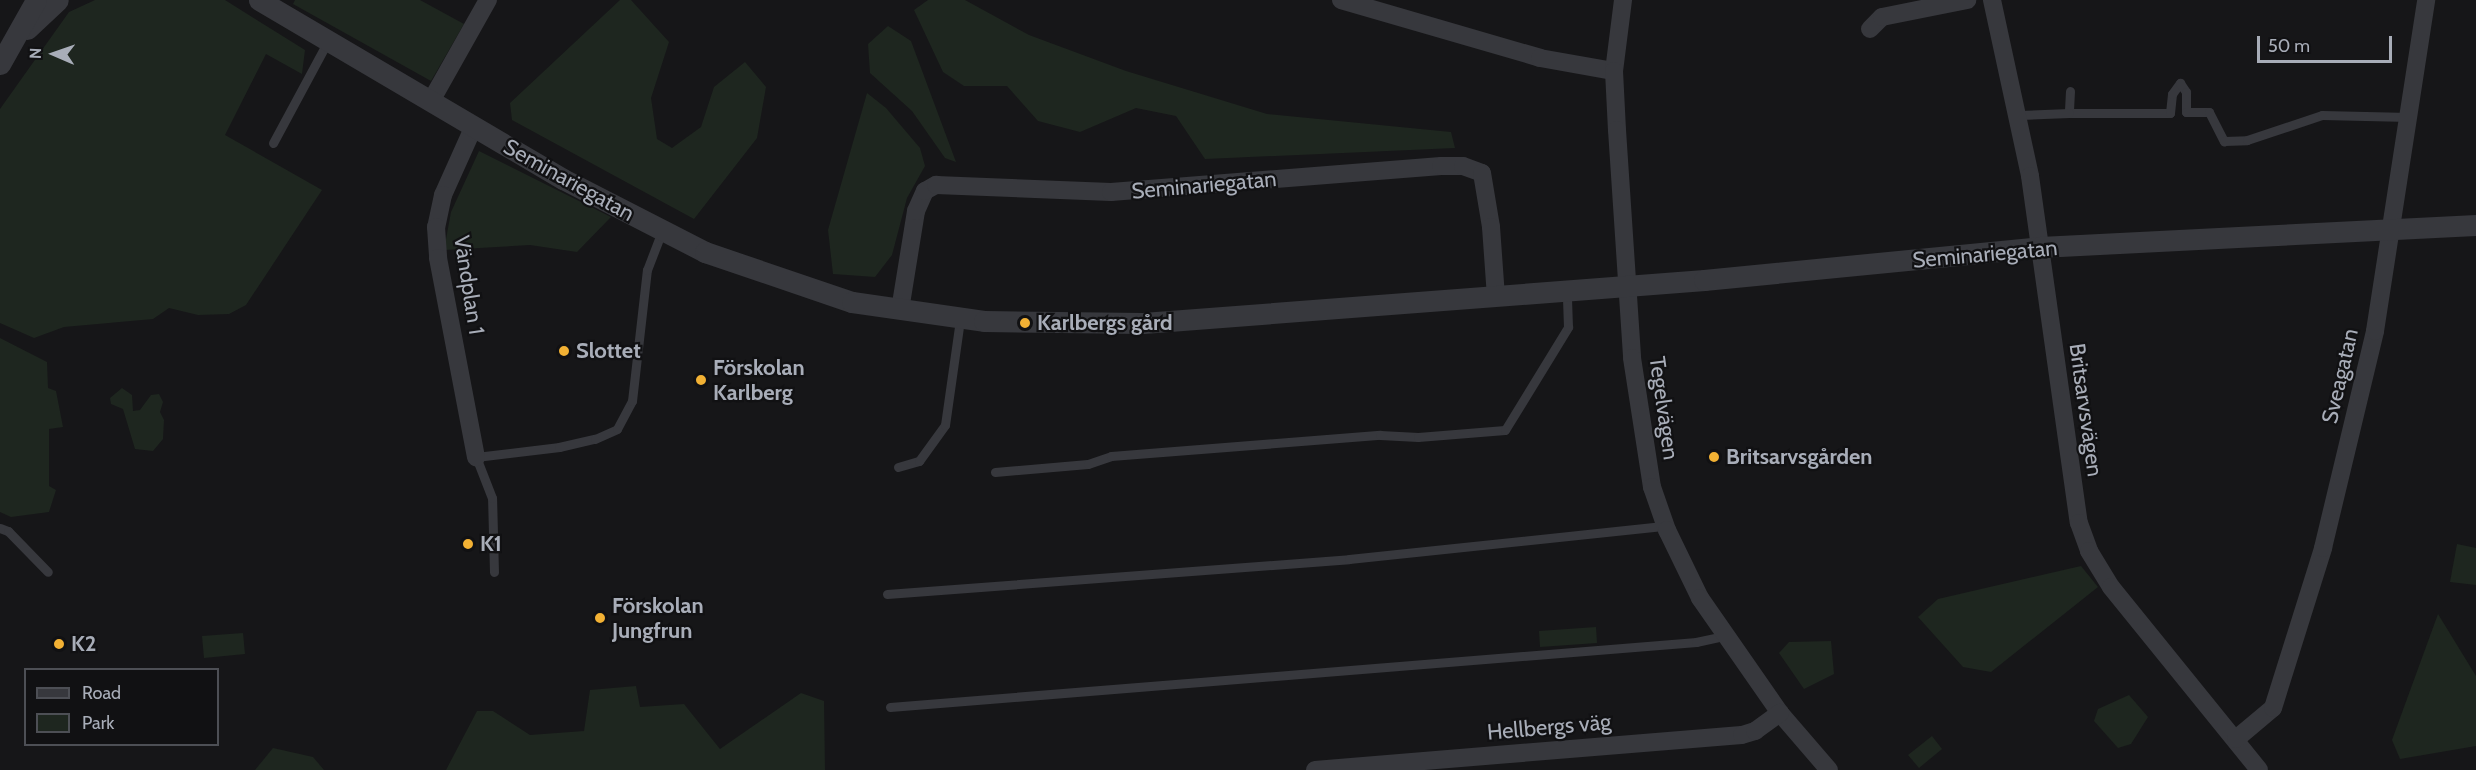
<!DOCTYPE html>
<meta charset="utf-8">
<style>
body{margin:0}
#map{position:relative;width:2476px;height:770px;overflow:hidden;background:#161618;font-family:Cabin,sans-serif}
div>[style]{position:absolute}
.green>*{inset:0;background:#1e261f}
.service>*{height:9px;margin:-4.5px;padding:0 4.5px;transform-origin:4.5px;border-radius:4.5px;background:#37383d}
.minor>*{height:18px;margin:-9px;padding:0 9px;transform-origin:9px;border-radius:9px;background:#37383d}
.tertiary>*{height:21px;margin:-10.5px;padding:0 10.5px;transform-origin:10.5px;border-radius:10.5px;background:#37383d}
.dots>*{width:16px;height:16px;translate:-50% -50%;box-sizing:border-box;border:3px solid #111113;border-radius:50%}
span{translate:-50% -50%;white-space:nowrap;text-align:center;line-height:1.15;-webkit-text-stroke:4.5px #111113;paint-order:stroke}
.street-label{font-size:22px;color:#a8adb8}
.poi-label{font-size:22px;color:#a8adb8;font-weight:700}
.left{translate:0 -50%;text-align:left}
.legend{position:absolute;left:24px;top:668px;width:195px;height:78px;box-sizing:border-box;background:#111113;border:2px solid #4d4f55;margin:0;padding:8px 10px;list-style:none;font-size:18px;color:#a8adb8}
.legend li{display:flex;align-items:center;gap:12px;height:30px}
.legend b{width:30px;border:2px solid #4d4f55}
.north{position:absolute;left:24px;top:24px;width:60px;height:60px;-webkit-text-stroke:4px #111113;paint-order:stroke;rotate:272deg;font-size:16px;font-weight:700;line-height:24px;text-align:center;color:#a8adb8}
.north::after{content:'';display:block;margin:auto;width:21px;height:27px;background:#a8adb8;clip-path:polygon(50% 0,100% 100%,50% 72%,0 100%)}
.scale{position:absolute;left:2257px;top:36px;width:135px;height:27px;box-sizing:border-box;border:3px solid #a8adb8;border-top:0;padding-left:8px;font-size:18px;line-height:21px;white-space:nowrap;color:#a8adb8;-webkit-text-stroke:4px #111113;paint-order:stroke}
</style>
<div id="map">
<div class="green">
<div style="clip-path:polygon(95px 0,225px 0,305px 50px,302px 74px,266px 54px,225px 135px,322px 190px,246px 305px,229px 314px,198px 315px,169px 308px,153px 319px,64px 327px,34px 338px,0 323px,0 109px,69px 12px)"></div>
<div style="clip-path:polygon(295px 0,420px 0,464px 24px,431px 81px,293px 4px)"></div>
<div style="clip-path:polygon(620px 0,631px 0,669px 42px,651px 98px,657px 139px,672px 148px,701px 127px,714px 87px,745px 62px,766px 87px,757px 138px,694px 219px,512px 120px,510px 103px)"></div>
<div style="clip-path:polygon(928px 0,965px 0,1029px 35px,1126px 71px,1267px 114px,1451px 132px,1455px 148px,1205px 159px,1176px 116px,1136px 108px,1080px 132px,1038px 121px,1007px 86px,964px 86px,943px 72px,914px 10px)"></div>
<div style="clip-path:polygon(888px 26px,911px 41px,956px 162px,945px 158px,912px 111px,870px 73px,868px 44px)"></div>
<div style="clip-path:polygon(867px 93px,886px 108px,920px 148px,925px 166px,907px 198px,892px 255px,875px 277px,833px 274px,828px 230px)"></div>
<div style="clip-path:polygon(479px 151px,611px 217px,577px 252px,530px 245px,444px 250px,451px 212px)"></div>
<div style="clip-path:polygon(0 338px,47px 362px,48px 388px,56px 391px,63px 427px,49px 429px,49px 486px,56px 490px,49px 512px,11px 517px,0 512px)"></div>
<div style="clip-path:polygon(122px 388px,132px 395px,133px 411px,140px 410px,151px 395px,159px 394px,163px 402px,160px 412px,164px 420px,163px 439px,153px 451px,135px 449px,123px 409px,111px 404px,110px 398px)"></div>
<div style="clip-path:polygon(2457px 544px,2476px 548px,2476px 585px,2450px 582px)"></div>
<div style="clip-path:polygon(2081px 566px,2098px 587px,1991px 672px,1963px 667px,1918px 617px,1938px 599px)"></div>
<div style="clip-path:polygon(2438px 614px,2476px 676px,2476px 746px,2400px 759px,2392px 740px)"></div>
<div style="clip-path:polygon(1596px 627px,1597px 643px,1540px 647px,1539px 631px)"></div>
<div style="clip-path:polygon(243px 633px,245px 654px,204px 658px,202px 636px)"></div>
<div style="clip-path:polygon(1831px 641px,1834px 674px,1804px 689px,1779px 653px,1789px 642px)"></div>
<div style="clip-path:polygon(636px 686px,640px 707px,684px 704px,720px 749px,801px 693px,824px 701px,825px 770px,446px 770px,477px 711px,493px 711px,530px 735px,584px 731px,590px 690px)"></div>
<div style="clip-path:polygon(2129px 695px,2148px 717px,2131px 744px,2118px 748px,2094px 721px,2098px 709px)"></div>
<div style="clip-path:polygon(1932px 736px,1942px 749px,1919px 768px,1908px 755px)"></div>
<div style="clip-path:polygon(273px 748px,313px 757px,324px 770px,255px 770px)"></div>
</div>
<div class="service">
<div style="left:2070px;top:91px;width:22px;rotate:93deg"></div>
<div style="left:2069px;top:113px;width:101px"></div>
<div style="left:2170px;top:113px;width:19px;rotate:-84deg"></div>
<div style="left:2172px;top:94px;width:14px;rotate:-54deg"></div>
<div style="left:2180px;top:83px;width:11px;rotate:56deg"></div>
<div style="left:2186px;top:92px;width:20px;rotate:90deg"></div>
<div style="left:2186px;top:112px;width:23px"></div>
<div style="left:2209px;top:112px;width:33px;rotate:63deg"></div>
<div style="left:2224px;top:141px;width:23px;rotate:-2deg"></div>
<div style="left:2247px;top:140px;width:79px;rotate:-18.4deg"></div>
<div style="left:2322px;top:115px;width:87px;rotate:1.3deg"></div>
<div style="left:2020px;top:115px;width:49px;rotate:-2.3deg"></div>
<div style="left:273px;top:143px;width:116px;rotate:-61.7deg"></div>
<div style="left:898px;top:467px;width:22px;rotate:-16deg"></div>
<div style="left:919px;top:461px;width:44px;rotate:-54.2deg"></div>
<div style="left:945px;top:425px;width:107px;rotate:-81.9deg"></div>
<div style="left:995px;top:472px;width:93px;rotate:-4.9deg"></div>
<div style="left:1088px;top:464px;width:24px;rotate:-19deg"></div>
<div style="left:1111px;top:456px;width:270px;rotate:-4.5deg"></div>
<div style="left:1380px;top:435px;width:38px;rotate:3deg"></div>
<div style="left:1418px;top:437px;width:87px;rotate:-4.6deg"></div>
<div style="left:1505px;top:430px;width:121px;rotate:-58.5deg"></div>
<div style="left:1568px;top:327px;width:36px;rotate:-92deg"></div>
<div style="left:0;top:528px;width:9px;rotate:21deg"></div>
<div style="left:8px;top:531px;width:57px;rotate:45.7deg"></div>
<div style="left:494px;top:572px;width:74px;rotate:-91.5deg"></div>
<div style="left:492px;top:498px;width:44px;rotate:-111.3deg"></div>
<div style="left:476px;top:457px;width:84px;rotate:-6.9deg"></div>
<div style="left:559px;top:447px;width:37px;rotate:-13deg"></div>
<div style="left:595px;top:439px;width:24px;rotate:-24deg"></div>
<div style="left:617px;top:429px;width:32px;rotate:-62deg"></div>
<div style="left:632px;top:401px;width:132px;rotate:-83.5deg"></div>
<div style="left:647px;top:270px;width:42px;rotate:-69deg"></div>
<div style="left:887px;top:594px;width:463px;rotate:-4.3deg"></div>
<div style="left:1349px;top:559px;width:318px;rotate:-6deg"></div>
<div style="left:890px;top:707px;width:809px;rotate:-4.61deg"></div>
<div style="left:1696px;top:642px;width:29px;rotate:-12deg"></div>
</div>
<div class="minor">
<div style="left:1341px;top:0;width:207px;rotate:16.2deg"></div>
<div style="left:1540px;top:58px;width:75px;rotate:10deg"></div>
<div style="left:1623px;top:0;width:72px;rotate:97.2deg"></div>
<div style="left:1614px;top:71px;width:59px;rotate:87.1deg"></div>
<div style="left:1617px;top:130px;width:228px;rotate:86.2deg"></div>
<div style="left:1632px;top:358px;width:131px;rotate:81.2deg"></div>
<div style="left:1652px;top:487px;width:46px;rotate:70.8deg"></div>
<div style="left:1667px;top:530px;width:76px;rotate:64.1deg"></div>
<div style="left:1700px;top:598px;width:140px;rotate:55.2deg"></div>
<div style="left:1780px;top:713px;width:75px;rotate:49.3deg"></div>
<div style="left:1992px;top:0;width:180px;rotate:77.8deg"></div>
<div style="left:2030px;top:176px;width:350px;rotate:82deg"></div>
<div style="left:2079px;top:523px;width:30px;rotate:70deg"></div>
<div style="left:2089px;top:551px;width:42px;rotate:58.6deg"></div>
<div style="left:2111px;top:587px;width:235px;rotate:51deg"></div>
<div style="left:1870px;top:29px;width:17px;rotate:-45deg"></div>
<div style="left:1882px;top:17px;width:87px;rotate:-11.3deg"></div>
<div style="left:431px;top:101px;width:116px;rotate:-60.6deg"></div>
<div style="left:474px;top:126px;width:76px;rotate:114.2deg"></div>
<div style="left:443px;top:195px;width:33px;rotate:102deg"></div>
<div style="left:436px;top:227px;width:31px;rotate:86deg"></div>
<div style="left:438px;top:258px;width:203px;rotate:79.2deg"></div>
<div style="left:900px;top:310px;width:100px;rotate:-80.8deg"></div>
<div style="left:916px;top:211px;width:22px;rotate:-66deg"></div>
<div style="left:925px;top:191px;width:13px;rotate:-29deg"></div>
<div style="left:936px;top:185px;width:175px;rotate:2.3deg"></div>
<div style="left:1111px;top:192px;width:331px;rotate:-4.5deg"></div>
<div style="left:1441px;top:166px;width:22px"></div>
<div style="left:1463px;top:166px;width:20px;rotate:20deg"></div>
<div style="left:1482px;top:173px;width:55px;rotate:80.5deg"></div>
<div style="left:1491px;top:227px;width:69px;rotate:85.9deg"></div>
<div style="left:2236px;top:739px;width:48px;rotate:-40deg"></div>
<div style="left:2273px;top:708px;width:168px;rotate:-72.6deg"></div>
<div style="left:2323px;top:548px;width:223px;rotate:-76.5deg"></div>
<div style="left:2375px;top:331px;width:335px;rotate:-81.2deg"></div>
<div style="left:1315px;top:770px;width:428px;rotate:-4.7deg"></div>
<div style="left:1742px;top:735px;width:14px;rotate:-17deg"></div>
<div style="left:1755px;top:731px;width:31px;rotate:-36deg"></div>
</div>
<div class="tertiary">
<div style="left:259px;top:0;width:353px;rotate:30.5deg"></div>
<div style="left:563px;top:179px;width:160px;rotate:27.2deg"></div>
<div style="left:705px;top:252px;width:155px;rotate:18.8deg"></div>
<div style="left:852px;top:302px;width:133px;rotate:8.2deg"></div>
<div style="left:984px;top:321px;width:159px;rotate:0.7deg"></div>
<div style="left:1143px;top:323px;width:563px;rotate:-4.38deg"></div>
<div style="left:1704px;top:280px;width:338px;rotate:-5.6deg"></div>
<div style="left:2040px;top:247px;width:437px;rotate:-2.9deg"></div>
<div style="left:27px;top:29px;width:42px;rotate:-43.1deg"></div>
<div style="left:0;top:64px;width:73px;rotate:-60.6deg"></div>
</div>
<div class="dots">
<div style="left:1025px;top:323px;background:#f2b134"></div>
<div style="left:564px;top:351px;background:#f2b134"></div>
<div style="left:701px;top:380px;background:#f2b134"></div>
<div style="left:1714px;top:457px;background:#f2b134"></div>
<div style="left:468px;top:544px;background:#f2b134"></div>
<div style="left:600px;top:618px;background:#f2b134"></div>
<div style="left:59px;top:644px;background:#f2b134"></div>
</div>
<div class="street-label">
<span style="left:569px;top:180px;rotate:29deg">Seminariegatan</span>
<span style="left:1204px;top:185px;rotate:-5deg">Seminariegatan</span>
<span style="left:1985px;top:254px;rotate:-5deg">Seminariegatan</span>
<span style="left:469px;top:285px;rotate:81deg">Vändplan 1</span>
<span style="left:2340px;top:376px;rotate:-77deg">Sveagatan</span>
<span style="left:1664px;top:408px;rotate:82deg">Tegelvägen</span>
<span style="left:2086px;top:410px;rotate:82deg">Britsarvsvägen</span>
<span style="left:1549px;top:727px;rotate:-5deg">Hellbergs väg</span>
</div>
<div class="poi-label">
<span class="left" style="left:1037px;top:323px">Karlbergs gård</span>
<span class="left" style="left:576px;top:351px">Slottet</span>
<span class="left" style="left:713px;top:380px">Förskolan<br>Karlberg</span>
<span class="left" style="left:1726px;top:457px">Britsarvsgården</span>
<span class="left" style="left:480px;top:544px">K1</span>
<span class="left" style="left:612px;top:618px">Förskolan<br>Jungfrun</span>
<span class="left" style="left:71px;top:644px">K2</span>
</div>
<ul class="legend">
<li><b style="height:8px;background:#37383d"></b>Road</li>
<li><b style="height:16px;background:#1e261f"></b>Park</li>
</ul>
<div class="north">N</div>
<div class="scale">50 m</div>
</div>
